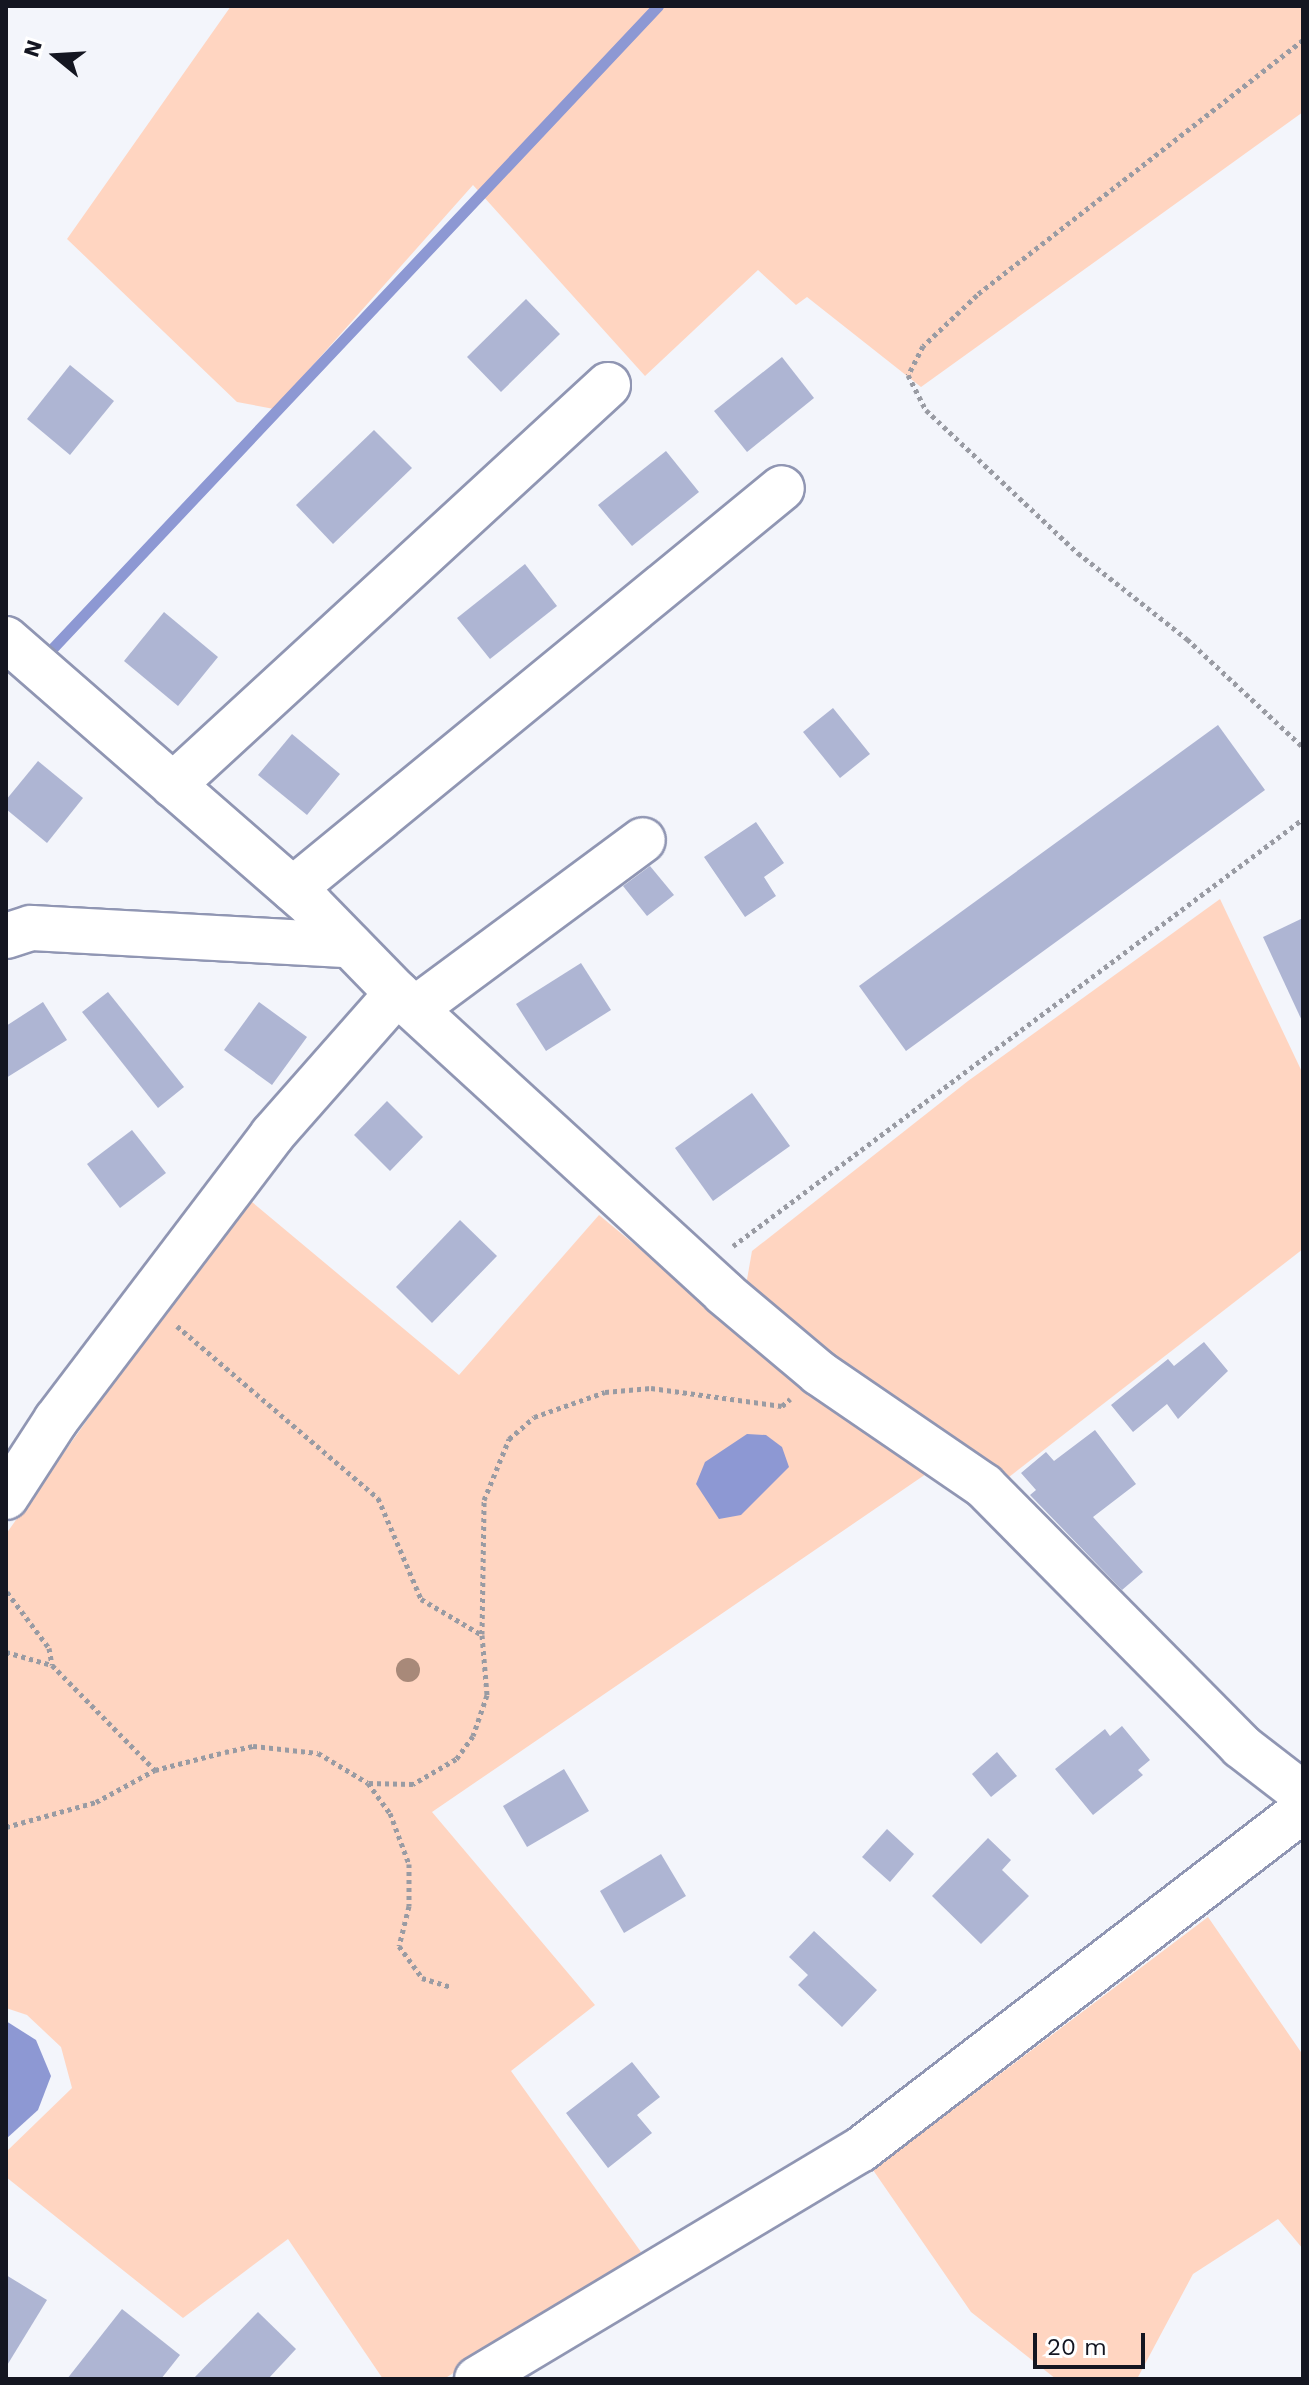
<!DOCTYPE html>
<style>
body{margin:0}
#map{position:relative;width:1309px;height:2385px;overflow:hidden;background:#f3f5fb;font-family:"Work Sans",sans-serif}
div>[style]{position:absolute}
.green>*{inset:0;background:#ffd5c1}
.water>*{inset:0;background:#8d98d3}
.stream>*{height:11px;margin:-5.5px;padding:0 5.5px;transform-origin:5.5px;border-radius:5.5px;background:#8d98d3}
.building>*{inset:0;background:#aeb5d3}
.path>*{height:5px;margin-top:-2.5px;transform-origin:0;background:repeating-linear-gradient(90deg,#999ba3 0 4px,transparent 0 8px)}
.roads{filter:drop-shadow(2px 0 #9096b3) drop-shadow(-2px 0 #9096b3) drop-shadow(0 2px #9096b3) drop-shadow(0 -2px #9096b3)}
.minor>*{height:44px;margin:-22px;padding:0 22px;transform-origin:22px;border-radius:22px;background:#fff}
.trees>*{width:24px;height:24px;margin:-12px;border-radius:50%;background:#a88979}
span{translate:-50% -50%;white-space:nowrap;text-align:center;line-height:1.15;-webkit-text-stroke:6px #fff;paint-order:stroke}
.frame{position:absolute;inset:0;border:8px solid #141621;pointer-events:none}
.north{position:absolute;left:16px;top:16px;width:80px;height:80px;-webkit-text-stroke:6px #fff;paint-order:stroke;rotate:288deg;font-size:22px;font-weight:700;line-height:32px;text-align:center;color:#141621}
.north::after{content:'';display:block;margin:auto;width:28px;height:36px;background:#141621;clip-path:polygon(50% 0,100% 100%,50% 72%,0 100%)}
.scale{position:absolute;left:1033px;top:2333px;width:112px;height:36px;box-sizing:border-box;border:4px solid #141621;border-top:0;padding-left:10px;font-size:24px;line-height:28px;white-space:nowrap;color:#141621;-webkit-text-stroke:6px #fff;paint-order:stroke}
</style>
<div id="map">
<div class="green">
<div style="clip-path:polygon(231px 6px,1303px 6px,1303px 112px,921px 387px,807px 297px,796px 305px,758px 270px,645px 376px,473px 185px,274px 409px,237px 402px,67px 239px)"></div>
<div style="clip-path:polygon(1220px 899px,1303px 1074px,1303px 1249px,1000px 1484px,745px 1291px,752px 1251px,968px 1081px)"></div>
<div style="clip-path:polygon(246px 1197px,459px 1375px,599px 1215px,793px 1376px,926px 1474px,432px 1812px,595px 2005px,511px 2071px,641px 2252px,444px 2379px,383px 2379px,288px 2239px,183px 2318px,6px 2177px,6px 2152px,72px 2088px,61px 2047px,27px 2015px,6px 2008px,6px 1534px)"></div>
<div style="clip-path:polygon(1208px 1917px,1303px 2055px,1303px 2249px,1278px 2219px,1193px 2274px,1137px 2379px,1056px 2379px,971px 2312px,873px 2170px)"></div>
</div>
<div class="water">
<div style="clip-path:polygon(747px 1434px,766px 1435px,782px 1447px,789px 1467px,741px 1515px,719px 1519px,696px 1484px,705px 1462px)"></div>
<div style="clip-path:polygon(6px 2021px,36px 2040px,51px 2076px,38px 2110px,6px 2139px)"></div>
</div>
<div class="stream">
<div style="left:49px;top:652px;width:888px;rotate:-46.69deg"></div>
</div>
<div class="building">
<div style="clip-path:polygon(526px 299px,560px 334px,501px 392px,467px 357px)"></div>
<div style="clip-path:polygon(782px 357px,814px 398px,747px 452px,714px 411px)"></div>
<div style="clip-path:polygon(70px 365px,114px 401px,70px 455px,27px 419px)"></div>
<div style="clip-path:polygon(374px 430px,412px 468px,333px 544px,296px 505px)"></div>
<div style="clip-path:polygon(666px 451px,699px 492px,632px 546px,598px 505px)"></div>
<div style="clip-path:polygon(525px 564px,557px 606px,490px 659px,457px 618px)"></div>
<div style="clip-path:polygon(164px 612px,218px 657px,178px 706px,124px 661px)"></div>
<div style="clip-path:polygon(833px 708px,870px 754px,840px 778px,803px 732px)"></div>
<div style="clip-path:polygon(1218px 725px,1265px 790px,906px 1051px,859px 986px)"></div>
<div style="clip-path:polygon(292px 734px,340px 774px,307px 815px,258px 775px)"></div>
<div style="clip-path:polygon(38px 761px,83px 798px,47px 843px,6px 809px,6px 800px)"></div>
<div style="clip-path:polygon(756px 822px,784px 863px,764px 877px,776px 896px,745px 917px,704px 857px)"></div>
<div style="clip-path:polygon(650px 866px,674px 895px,647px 916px,623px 886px)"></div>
<div style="clip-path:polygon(1303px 918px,1303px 1023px,1263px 937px)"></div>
<div style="clip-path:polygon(581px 963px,611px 1010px,546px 1051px,516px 1004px)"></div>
<div style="clip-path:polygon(108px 992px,184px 1087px,158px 1108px,82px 1012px)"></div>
<div style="clip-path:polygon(43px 1002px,67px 1040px,6px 1078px,6px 1026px)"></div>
<div style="clip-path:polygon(259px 1002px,307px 1037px,272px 1085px,224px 1050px)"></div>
<div style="clip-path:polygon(752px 1093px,790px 1146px,713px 1201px,675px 1148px)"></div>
<div style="clip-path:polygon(387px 1101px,423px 1137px,390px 1171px,354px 1135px)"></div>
<div style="clip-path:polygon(132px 1130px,166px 1173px,120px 1208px,87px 1164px)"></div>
<div style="clip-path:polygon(460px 1220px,497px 1256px,432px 1323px,396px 1287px)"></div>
<div style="clip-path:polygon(1204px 1342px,1228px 1371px,1178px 1419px,1167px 1404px,1133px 1432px,1111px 1405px,1168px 1359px,1174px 1366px)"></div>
<div style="clip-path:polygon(1095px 1430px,1136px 1484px,1093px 1517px,1143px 1572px,1122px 1590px,1030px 1495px,1036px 1490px,1021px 1473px,1046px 1452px,1054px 1461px)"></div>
<div style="clip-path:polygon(1122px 1726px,1150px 1760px,1138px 1770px,1143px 1775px,1093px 1815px,1055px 1769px,1105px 1729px,1110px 1736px)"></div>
<div style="clip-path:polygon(997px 1752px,1017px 1776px,991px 1797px,972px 1774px)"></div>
<div style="clip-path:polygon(564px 1769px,589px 1811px,527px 1847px,503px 1806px)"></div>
<div style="clip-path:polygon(887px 1829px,914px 1854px,890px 1882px,862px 1857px)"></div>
<div style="clip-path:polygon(988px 1838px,1011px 1860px,1002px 1870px,1029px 1896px,981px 1944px,932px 1896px)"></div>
<div style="clip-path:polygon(661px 1854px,686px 1896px,624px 1933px,600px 1891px)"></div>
<div style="clip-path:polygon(814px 1931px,877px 1990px,842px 2027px,798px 1985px,808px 1975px,789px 1957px)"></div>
<div style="clip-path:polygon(632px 2062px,660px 2097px,637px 2115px,652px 2133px,608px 2168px,566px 2113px)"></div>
<div style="clip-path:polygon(6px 2275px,47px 2300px,6px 2367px)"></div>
<div style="clip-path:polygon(122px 2309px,180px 2355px,161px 2379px,67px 2379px)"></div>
<div style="clip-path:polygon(258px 2312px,296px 2349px,268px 2379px,193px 2379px)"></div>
</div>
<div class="path">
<div style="left:1303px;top:40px;width:414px;rotate:142deg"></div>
<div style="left:977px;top:295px;width:74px;rotate:136.6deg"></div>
<div style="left:923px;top:346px;width:33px;rotate:117deg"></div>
<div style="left:908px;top:375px;width:39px;rotate:63deg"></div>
<div style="left:926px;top:410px;width:209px;rotate:43.3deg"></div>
<div style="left:1078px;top:553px;width:139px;rotate:38.3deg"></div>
<div style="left:1187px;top:639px;width:158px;rotate:43deg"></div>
<div style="left:733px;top:1246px;width:712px;rotate:-36.84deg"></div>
<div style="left:177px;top:1326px;width:265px;rotate:40.6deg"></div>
<div style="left:378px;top:1498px;width:110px;rotate:66.9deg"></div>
<div style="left:421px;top:1599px;width:71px;rotate:30.5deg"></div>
<div style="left:482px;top:1635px;width:60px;rotate:85.2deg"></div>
<div style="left:487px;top:1695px;width:43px;rotate:108.9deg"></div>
<div style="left:473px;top:1736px;width:29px;rotate:126deg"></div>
<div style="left:456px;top:1759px;width:50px;rotate:149.8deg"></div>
<div style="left:413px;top:1784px;width:45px;rotate:-178.7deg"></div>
<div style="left:7px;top:1592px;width:70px;rotate:53.1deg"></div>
<div style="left:49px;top:1648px;width:17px;rotate:80deg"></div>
<div style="left:482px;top:1634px;width:134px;rotate:-89.1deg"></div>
<div style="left:484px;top:1500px;width:66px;rotate:-67.7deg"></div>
<div style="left:509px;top:1439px;width:33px;rotate:-41deg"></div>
<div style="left:534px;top:1417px;width:75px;rotate:-19.4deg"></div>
<div style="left:605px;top:1392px;width:46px;rotate:-5deg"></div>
<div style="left:651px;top:1388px;width:132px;rotate:7.8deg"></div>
<div style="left:782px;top:1406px;width:11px;rotate:-41deg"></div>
<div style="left:6px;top:1652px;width:48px;rotate:15.8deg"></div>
<div style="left:52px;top:1665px;width:147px;rotate:45.6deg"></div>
<div style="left:6px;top:1827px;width:93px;rotate:-15.5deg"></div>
<div style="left:96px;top:1802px;width:67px;rotate:-28.5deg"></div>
<div style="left:155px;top:1770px;width:72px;rotate:-14.4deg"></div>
<div style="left:225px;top:1752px;width:29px;rotate:-12deg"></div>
<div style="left:253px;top:1746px;width:65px;rotate:6.1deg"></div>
<div style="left:318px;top:1753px;width:58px;rotate:31deg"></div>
<div style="left:368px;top:1783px;width:37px;rotate:54deg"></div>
<div style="left:390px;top:1813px;width:54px;rotate:69.6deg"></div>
<div style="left:409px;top:1864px;width:42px;rotate:90deg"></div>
<div style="left:409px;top:1906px;width:41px;rotate:104deg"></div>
<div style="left:399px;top:1946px;width:39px;rotate:54deg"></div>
<div style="left:422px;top:1978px;width:31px;rotate:17deg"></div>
</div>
<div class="roads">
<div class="minor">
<div style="left:6px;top:639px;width:405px;rotate:41.1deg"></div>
<div style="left:311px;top:905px;width:123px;rotate:45.7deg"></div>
<div style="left:397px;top:993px;width:444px;rotate:42.5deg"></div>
<div style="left:724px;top:1293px;width:124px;rotate:40.1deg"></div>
<div style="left:819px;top:1373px;width:200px;rotate:34.4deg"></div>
<div style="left:984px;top:1486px;width:366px;rotate:45.3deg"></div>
<div style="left:1241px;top:1746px;width:78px;rotate:37.7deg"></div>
<div style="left:173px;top:785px;width:591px;rotate:-42.6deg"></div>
<div style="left:293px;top:889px;width:632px;rotate:-39.35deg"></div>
<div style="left:6px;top:936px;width:26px;rotate:-18deg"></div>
<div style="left:31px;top:928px;width:319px;rotate:3.1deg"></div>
<div style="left:416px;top:1008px;width:282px;rotate:-36.5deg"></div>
<div style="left:6px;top:1497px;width:92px;rotate:-57deg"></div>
<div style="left:56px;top:1420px;width:358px;rotate:-52.8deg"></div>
<div style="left:272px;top:1135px;width:189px;rotate:-48.6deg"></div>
<div style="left:477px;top:2379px;width:446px;rotate:-30.9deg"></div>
<div style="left:860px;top:2150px;width:558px;rotate:-37.51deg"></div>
</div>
</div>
<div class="trees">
<div style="left:408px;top:1670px"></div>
</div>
<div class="frame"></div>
<div class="north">N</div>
<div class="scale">20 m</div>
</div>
